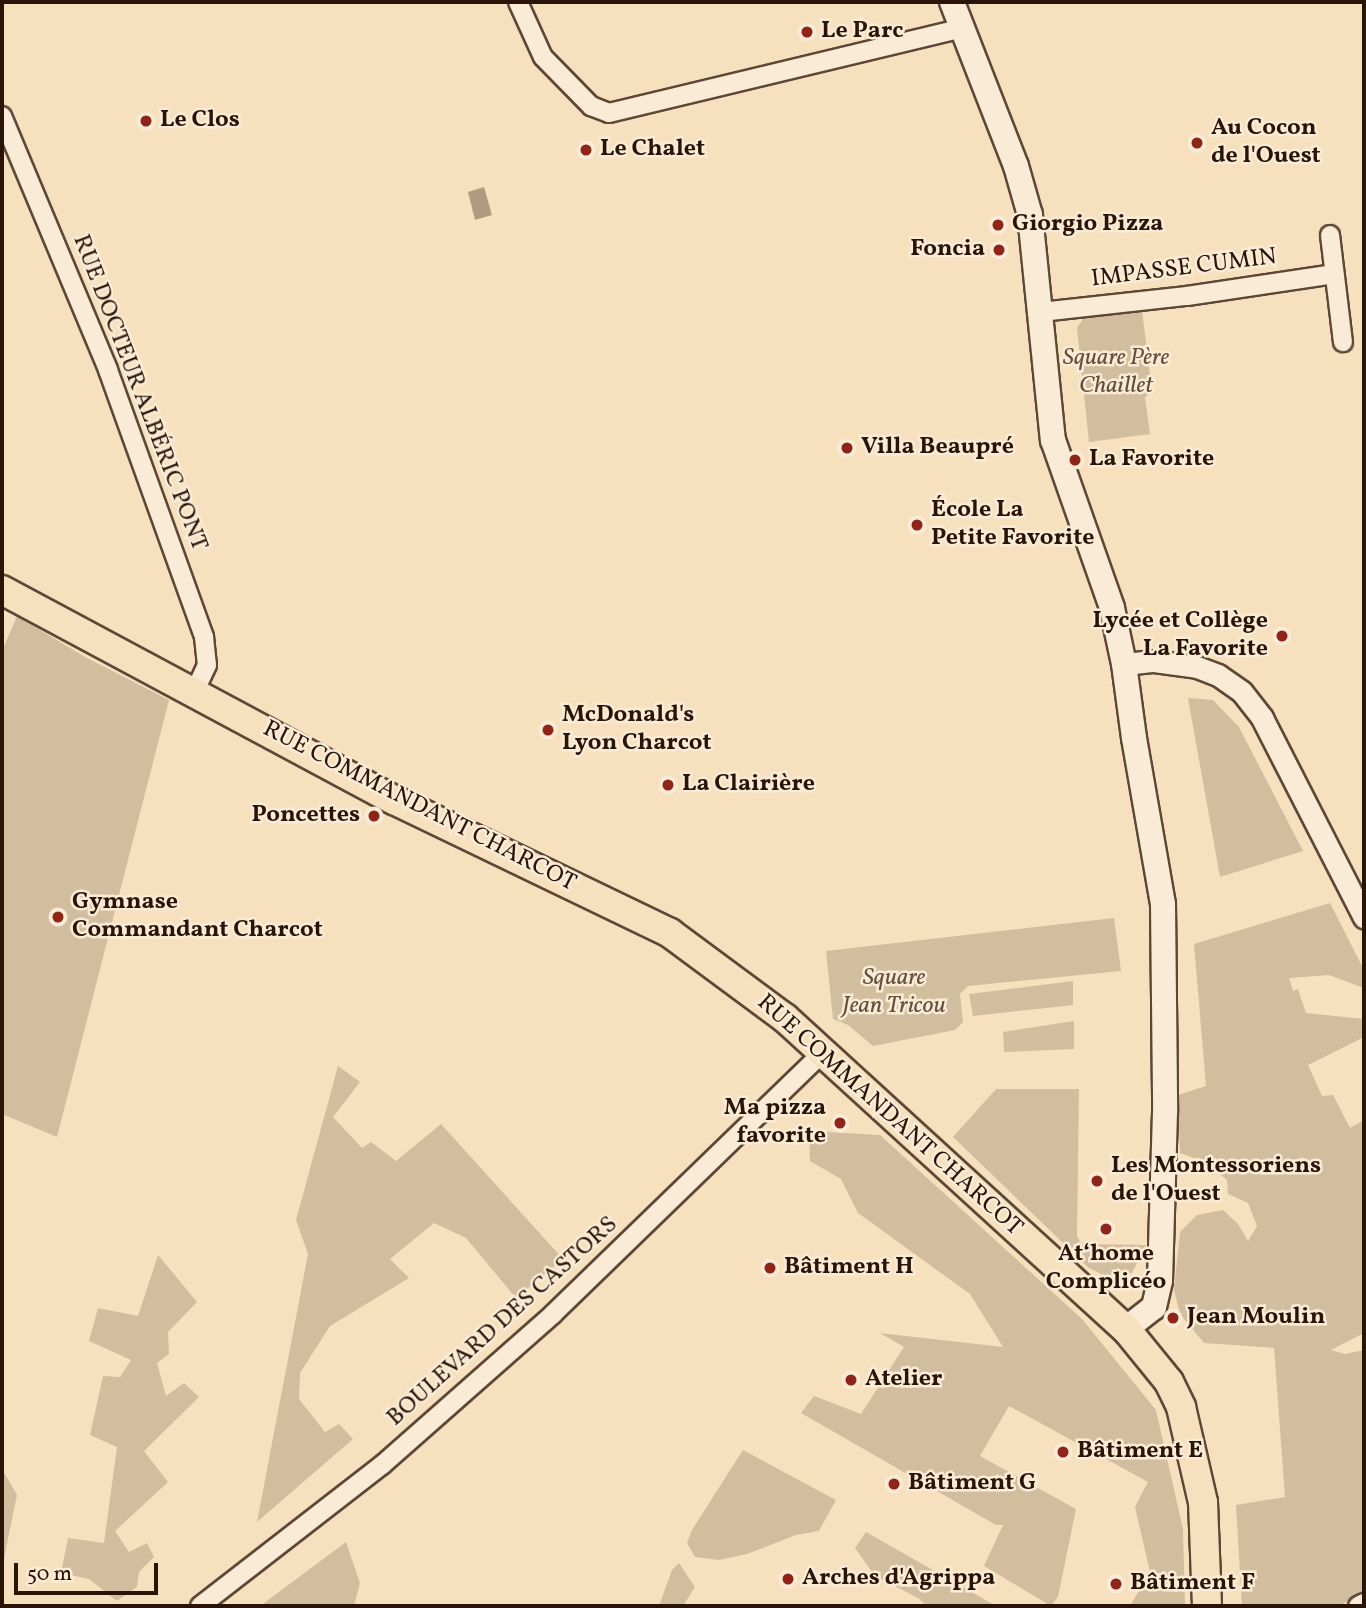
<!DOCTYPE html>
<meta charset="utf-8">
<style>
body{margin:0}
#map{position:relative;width:1366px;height:1608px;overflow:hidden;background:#f6e0be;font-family:Vollkorn,serif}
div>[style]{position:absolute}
.green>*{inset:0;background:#d3bd9f}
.water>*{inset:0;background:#b19b80}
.roads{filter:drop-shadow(2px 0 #5d4736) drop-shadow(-2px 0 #5d4736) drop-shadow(0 2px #5d4736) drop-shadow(0 -2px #5d4736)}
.minor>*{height:18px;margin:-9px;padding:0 9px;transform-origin:9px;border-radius:9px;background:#f9ebd5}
.tertiary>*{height:21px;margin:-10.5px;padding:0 10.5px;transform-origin:10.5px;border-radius:10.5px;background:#f9ebd5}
.secondary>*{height:24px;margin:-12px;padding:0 12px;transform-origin:12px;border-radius:12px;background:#f9ebd5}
.primary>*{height:28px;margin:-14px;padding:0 14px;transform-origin:14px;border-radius:14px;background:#f6e0be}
.dots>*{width:19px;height:19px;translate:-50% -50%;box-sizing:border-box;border:4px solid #f9ebd5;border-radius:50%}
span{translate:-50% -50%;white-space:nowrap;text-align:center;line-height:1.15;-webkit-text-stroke:5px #f9ebd5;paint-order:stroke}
.poi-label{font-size:24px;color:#2a1408;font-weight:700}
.left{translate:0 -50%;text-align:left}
.right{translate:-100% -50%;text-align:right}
.street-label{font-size:24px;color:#2a1408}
.park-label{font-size:24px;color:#654f3d;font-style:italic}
.frame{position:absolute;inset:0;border:4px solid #2a1408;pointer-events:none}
.scale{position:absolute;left:14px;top:1563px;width:144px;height:32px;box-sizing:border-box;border:4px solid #2a1408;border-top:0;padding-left:9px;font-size:21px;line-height:24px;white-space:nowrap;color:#2a1408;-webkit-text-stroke:5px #f9ebd5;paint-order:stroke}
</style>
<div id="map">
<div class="green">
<div style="clip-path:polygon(1142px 310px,1152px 392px,1145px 397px,1150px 434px,1089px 442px,1077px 328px,1085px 316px)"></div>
<div style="clip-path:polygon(17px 616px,85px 657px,169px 700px,57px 1137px,2px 1114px,2px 651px)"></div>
<div style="clip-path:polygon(1188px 698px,1213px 700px,1239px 727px,1303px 851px,1220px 877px)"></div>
<div style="clip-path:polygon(1330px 903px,1364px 970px,1364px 988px,1329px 975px,1289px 978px,1293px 991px,1298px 989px,1306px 1013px,1364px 1019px,1364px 1037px,1308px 1065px,1322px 1096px,1333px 1095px,1350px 1128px,1364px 1120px,1364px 1333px,1331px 1350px,1345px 1354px,1364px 1350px,1364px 1593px,1339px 1606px,1242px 1606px,1236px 1505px,1285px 1497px,1274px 1348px,1204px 1343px,1180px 1314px,1174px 1290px,1180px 1232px,1197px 1215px,1223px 1210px,1238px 1224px,1248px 1241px,1257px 1226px,1248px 1203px,1228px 1194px,1227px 1180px,1205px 1162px,1180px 1153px,1178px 1095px,1206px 1086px,1194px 944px)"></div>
<div style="clip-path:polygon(1114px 918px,1121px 971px,968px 986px,960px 994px,963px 1022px,955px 1030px,873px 1046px,848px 1025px,833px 1019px,826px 951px)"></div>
<div style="clip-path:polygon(1073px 981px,1073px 1005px,973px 1016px,969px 994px)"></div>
<div style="clip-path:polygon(1074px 1021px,1074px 1049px,1004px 1052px,1003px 1032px)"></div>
<div style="clip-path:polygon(338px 1066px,360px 1082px,333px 1117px,362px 1148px,371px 1142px,396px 1161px,441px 1124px,563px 1259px,516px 1298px,466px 1238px,434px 1223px,390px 1259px,409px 1278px,330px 1326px,300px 1373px,299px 1399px,325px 1432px,339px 1424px,353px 1439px,257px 1522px,308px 1254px,296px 1220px)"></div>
<div style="clip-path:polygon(996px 1089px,1079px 1089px,1077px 1236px,1081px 1244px,1146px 1245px,1132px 1273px,1107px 1277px,1089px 1268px,953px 1137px)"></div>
<div style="clip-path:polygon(809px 1131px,880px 1135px,1082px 1319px,1156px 1410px,1183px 1529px,1185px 1606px,1130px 1606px,1150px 1572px,1135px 1507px,1148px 1482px,1009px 1406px,980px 1456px,1076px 1509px,1058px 1597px,1051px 1606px,984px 1566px,1003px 1525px,996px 1525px,801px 1413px,814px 1396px,861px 1414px,904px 1347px,880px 1333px,1003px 1347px,970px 1294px,858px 1213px,841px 1179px,810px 1161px)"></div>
<div style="clip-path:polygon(158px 1255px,197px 1302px,168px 1332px,169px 1354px,157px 1363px,166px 1396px,184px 1383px,199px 1397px,144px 1451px,168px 1482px,115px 1531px,129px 1552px,147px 1543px,154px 1557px,139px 1572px,137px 1587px,117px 1601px,89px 1579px,61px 1573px,68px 1538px,104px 1543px,117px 1447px,90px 1435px,103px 1376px,120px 1377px,131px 1360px,89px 1341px,98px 1308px,138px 1316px)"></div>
<div style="clip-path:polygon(743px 1450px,836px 1500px,819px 1531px,796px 1535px,747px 1554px,719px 1560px,695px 1557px,687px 1543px,692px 1530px)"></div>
<div style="clip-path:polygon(2px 1469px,17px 1495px,2px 1568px)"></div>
<div style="clip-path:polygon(866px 1532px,996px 1606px,927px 1606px,918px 1598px,875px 1576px,855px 1548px)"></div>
<div style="clip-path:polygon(346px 1542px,360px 1583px,354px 1606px,260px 1606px)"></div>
<div style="clip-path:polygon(679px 1563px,695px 1587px,683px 1606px,659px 1606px,672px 1570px)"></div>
</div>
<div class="water">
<div style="clip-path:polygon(484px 187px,492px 215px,475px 220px,468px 192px)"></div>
</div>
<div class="roads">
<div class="minor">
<div style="left:518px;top:2px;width:60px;rotate:65.6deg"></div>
<div style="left:543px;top:57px;width:69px;rotate:45.6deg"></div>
<div style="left:591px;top:106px;width:19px;rotate:21deg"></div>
<div style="left:609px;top:113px;width:363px;rotate:-13.5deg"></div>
<div style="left:2px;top:116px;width:275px;rotate:67.3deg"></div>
<div style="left:108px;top:370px;width:284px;rotate:70.2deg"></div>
<div style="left:204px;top:637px;width:28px;rotate:84deg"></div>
<div style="left:207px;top:665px;width:29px;rotate:115deg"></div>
<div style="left:1330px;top:235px;width:108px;rotate:83.1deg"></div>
<div style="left:1041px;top:312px;width:147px;rotate:-6.3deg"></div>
<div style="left:1187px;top:296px;width:149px;rotate:-8.5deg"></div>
<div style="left:200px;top:1606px;width:230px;rotate:-37.8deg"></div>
<div style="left:382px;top:1465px;width:228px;rotate:-41.4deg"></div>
<div style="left:553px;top:1314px;width:373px;rotate:-44.1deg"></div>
<div style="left:1358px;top:1606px;width:7px;rotate:-27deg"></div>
</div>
<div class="tertiary">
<div style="left:1124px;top:664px;width:30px;rotate:-6deg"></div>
<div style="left:1154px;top:661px;width:43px;rotate:7.9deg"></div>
<div style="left:1197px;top:667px;width:22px;rotate:21deg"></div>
<div style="left:1218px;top:675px;width:29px;rotate:35deg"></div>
<div style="left:1242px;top:692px;width:33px;rotate:52deg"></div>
<div style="left:1262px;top:718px;width:224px;rotate:62.9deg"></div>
</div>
<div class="secondary">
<div style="left:952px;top:2px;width:176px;rotate:68.7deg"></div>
<div style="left:1016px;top:166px;width:51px;rotate:74.1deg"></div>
<div style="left:1030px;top:215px;width:226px;rotate:84.2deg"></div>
<div style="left:1053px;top:440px;width:178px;rotate:70.6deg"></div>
<div style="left:1112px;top:608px;width:57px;rotate:77.9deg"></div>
<div style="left:1124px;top:664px;width:75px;rotate:82.3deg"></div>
<div style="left:1134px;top:738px;width:169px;rotate:80.1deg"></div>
<div style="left:1163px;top:904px;width:208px;rotate:89.4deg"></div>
<div style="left:1165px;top:1112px;width:169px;rotate:91.7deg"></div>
<div style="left:1160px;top:1281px;width:27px;rotate:103deg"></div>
<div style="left:1154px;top:1307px;width:36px;rotate:142deg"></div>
</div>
<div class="primary">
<div style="left:2px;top:590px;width:445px;rotate:28.2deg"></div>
<div style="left:394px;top:800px;width:306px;rotate:25.7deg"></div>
<div style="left:670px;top:933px;width:143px;rotate:36.5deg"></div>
<div style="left:785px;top:1018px;width:462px;rotate:42.4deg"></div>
<div style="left:1126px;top:1329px;width:68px;rotate:50.9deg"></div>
<div style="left:1169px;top:1382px;width:28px;rotate:64deg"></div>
<div style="left:1181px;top:1407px;width:98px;rotate:77deg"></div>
<div style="left:1203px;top:1502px;width:104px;rotate:87.8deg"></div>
</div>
</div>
<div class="dots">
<div style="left:807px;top:32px;background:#8f2418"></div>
<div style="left:146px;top:121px;background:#8f2418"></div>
<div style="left:1197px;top:143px;background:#8f2418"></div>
<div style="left:586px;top:150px;background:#8f2418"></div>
<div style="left:998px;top:225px;background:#8f2418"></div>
<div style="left:999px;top:250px;background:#8f2418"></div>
<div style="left:847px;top:448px;background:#8f2418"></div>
<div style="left:1075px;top:460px;background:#8f2418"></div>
<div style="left:917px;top:525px;background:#8f2418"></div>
<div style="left:1282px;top:636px;background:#8f2418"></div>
<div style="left:548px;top:730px;background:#8f2418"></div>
<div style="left:668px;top:785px;background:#8f2418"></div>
<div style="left:374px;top:816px;background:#8f2418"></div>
<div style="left:58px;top:917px;background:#8f2418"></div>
<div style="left:840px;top:1123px;background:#8f2418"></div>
<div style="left:1097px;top:1181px;background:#8f2418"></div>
<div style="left:1106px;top:1229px;background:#8f2418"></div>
<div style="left:770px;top:1268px;background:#8f2418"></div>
<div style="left:1173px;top:1318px;background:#8f2418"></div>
<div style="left:851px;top:1380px;background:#8f2418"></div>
<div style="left:1063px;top:1452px;background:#8f2418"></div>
<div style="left:894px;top:1484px;background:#8f2418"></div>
<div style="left:788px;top:1579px;background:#8f2418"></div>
<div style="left:1116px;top:1584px;background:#8f2418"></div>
</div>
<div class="poi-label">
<span class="left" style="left:821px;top:32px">Le Parc</span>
<span class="left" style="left:160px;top:121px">Le Clos</span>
<span class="left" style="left:1211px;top:143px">Au Cocon<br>de l'Ouest</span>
<span class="left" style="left:600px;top:150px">Le Chalet</span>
<span class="left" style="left:1012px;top:225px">Giorgio Pizza</span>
<span class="right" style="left:985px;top:250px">Foncia</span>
<span class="left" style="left:861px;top:448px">Villa Beaupré</span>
<span class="left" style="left:1089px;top:460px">La Favorite</span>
<span class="left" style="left:931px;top:525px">École La<br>Petite Favorite</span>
<span class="right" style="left:1268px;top:636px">Lycée et Collège<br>La Favorite</span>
<span class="left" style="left:562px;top:730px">McDonald's<br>Lyon Charcot</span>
<span class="left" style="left:682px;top:785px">La Clairière</span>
<span class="right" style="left:360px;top:816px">Poncettes</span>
<span class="left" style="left:72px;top:917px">Gymnase<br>Commandant Charcot</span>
<span class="right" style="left:826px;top:1123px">Ma pizza<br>favorite</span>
<span class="left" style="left:1111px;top:1181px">Les Montessoriens<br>de l'Ouest</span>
<span style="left:1106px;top:1269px">At‘home<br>Complicéo</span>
<span class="left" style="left:784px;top:1268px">Bâtiment H</span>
<span class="left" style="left:1187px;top:1318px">Jean Moulin</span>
<span class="left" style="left:865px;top:1380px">Atelier</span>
<span class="left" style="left:1077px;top:1452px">Bâtiment E</span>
<span class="left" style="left:908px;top:1484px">Bâtiment G</span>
<span class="left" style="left:802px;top:1579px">Arches d'Agrippa</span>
<span class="left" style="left:1130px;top:1584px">Bâtiment F</span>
</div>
<div class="street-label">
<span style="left:1184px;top:269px;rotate:-7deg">IMPASSE CUMIN</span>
<span style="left:139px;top:393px;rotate:69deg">RUE DOCTEUR ALBÉRIC PONT</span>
<span style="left:419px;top:807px;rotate:27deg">RUE COMMANDANT CHARCOT</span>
<span style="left:889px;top:1116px;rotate:42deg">RUE COMMANDANT CHARCOT</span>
<span style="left:503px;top:1322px;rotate:-42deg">BOULEVARD DES CASTORS</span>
</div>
<div class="park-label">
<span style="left:1116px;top:373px">Square Père<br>Chaillet</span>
<span style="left:894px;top:993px">Square<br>Jean Tricou</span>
</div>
<div class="frame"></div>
<div class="scale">50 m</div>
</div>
